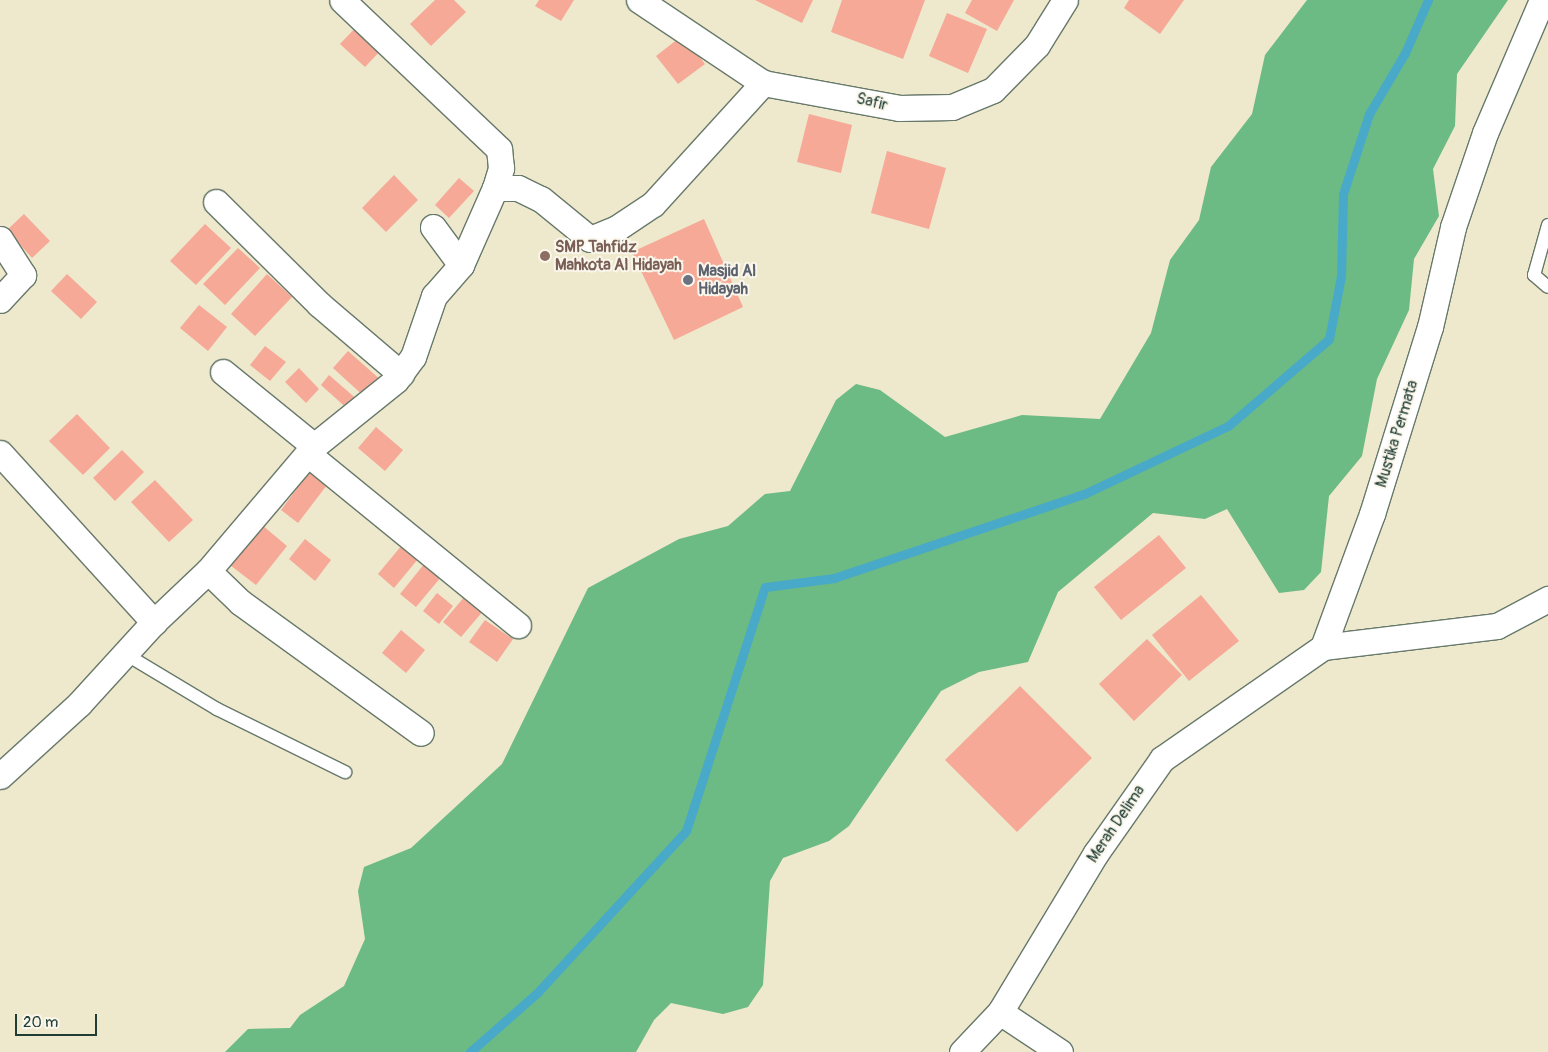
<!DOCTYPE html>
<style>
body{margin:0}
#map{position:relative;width:1548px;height:1052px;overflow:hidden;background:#eee8cd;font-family:Pangolin,sans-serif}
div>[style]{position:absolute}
.forest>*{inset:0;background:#6cba84}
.stream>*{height:9px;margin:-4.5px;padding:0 4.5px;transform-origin:4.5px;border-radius:4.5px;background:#49a9c8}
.building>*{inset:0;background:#f5a996}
.roads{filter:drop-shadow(1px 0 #67796a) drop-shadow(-1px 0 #67796a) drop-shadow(0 1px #67796a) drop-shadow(0 -1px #67796a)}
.service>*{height:12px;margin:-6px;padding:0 6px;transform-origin:6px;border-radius:6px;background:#fff}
.minor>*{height:25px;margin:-12.5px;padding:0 12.5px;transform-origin:12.5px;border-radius:12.5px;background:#fff}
.dots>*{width:14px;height:14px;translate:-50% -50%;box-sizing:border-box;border:2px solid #fbf7ec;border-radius:50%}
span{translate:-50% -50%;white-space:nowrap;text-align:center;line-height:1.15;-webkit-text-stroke:4px #fbf7ec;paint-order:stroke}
.street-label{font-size:16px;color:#1f3d34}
.education-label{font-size:16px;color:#785e54;font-weight:700}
.left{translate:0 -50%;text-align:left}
.worship-label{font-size:16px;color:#5b616d;font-weight:700}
.scale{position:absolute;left:15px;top:1014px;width:82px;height:22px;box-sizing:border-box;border:2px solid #1f3d34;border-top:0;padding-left:6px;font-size:15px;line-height:18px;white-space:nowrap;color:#1f3d34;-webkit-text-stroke:4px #fbf7ec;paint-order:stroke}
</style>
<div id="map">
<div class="forest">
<div style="clip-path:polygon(1307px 0,1508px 0,1457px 74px,1455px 126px,1433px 169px,1439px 216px,1414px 259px,1409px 310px,1377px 379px,1362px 456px,1329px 496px,1321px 572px,1304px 590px,1279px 593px,1227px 509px,1205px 519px,1153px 513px,1058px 592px,1028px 662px,979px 672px,941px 691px,849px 826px,829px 841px,783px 858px,770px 881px,763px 985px,748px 1007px,723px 1014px,671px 1003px,654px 1020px,636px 1052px,225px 1052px,248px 1029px,290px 1028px,300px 1015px,344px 986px,365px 939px,358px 891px,364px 867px,411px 848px,502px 764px,588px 588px,679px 539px,728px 526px,765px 494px,790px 491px,836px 400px,856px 384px,880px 390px,945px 437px,1022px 415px,1100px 419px,1151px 333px,1170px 260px,1199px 220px,1211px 167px,1252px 114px,1265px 55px)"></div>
</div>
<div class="stream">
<div style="left:470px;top:1052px;width:89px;rotate:-41.4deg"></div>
<div style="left:537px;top:993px;width:220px;rotate:-47.4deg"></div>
<div style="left:686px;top:831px;width:256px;rotate:-72.1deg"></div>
<div style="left:765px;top:587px;width:70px;rotate:-7.4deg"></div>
<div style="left:834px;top:578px;width:264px;rotate:-18.6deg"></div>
<div style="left:1084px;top:494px;width:159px;rotate:-25.3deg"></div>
<div style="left:1228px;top:426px;width:133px;rotate:-40.7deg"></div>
<div style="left:1329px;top:339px;width:64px;rotate:-79.2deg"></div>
<div style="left:1341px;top:276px;width:82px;rotate:-88.6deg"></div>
<div style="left:1343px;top:194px;width:84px;rotate:-72deg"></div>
<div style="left:1369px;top:114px;width:71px;rotate:-59.5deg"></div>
<div style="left:1405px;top:53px;width:58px;rotate:-66.5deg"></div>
</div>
<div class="building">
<div style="clip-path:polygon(435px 0,454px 0,466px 12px,431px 46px,410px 24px)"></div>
<div style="clip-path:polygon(539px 0,574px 0,561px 21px,535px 6px)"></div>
<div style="clip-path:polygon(755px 0,813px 0,802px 23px)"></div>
<div style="clip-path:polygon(842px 0,925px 0,903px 59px,831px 32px)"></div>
<div style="clip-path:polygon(972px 0,1014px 0,997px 31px,965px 13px)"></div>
<div style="clip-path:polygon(1129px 0,1184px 0,1160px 34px,1124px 8px)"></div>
<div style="clip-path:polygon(947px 13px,987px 29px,968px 73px,929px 56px)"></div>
<div style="clip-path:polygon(359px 24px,384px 47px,365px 67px,340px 44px)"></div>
<div style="clip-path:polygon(683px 35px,705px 64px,678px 84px,656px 56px)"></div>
<div style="clip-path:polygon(809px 114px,852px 125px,841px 173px,797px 162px)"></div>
<div style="clip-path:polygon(887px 151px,946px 168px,929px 229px,871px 213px)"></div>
<div style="clip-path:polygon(394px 175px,418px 200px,386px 232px,362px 208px)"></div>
<div style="clip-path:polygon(459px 178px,474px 191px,449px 218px,435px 205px)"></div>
<div style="clip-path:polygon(24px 214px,50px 241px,32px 258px,7px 230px)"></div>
<div style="clip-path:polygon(704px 219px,743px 307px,674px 340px,632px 252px)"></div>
<div style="clip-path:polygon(205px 224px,231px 248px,196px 285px,170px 261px)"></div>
<div style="clip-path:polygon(238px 248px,260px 268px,225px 305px,203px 284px)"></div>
<div style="clip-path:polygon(67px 274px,97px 302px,81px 319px,51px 291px)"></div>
<div style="clip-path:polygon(267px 274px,292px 297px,255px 336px,231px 314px)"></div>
<div style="clip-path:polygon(199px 305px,227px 327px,208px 351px,180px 328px)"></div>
<div style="clip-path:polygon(265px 346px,286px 362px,270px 381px,250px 365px)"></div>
<div style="clip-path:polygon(348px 351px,382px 381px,366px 398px,333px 368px)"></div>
<div style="clip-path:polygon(299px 368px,319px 389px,306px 403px,285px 382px)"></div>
<div style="clip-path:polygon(329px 375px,360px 402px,351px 412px,321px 385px)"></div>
<div style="clip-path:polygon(77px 414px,110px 448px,83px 475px,49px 441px)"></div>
<div style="clip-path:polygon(376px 427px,403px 450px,385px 471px,358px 448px)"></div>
<div style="clip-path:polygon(122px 450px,144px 472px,115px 501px,93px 478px)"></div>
<div style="clip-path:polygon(310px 471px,327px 485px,298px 523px,281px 510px)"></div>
<div style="clip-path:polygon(155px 480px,193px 520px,169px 542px,131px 502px)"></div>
<div style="clip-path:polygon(262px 525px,287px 546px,256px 585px,230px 565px)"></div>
<div style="clip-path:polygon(1159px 535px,1186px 568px,1121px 620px,1094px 587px)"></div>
<div style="clip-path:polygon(305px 539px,331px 560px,315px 581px,289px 559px)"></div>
<div style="clip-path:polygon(402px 545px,418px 559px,394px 588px,378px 574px)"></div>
<div style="clip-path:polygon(425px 563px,441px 577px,416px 607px,400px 594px)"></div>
<div style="clip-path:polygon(437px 593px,453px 606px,439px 624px,423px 611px)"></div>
<div style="clip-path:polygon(466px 595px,484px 610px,461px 637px,443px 622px)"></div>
<div style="clip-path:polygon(1201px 595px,1239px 641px,1189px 681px,1152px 635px)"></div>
<div style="clip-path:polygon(485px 620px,513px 639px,497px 662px,469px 642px)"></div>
<div style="clip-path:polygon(401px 630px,425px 650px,406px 673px,382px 653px)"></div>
<div style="clip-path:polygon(1147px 639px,1182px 675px,1134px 721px,1099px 684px)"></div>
<div style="clip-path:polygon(1020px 686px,1092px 758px,1017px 832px,945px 760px)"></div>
</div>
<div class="roads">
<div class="service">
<div style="left:1548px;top:225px;width:52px;rotate:105.6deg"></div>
<div style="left:1534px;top:275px;width:18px;rotate:41deg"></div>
<div style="left:127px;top:655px;width:105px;rotate:31deg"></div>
<div style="left:217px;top:709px;width:143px;rotate:26.2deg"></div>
</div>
<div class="minor">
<div style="left:639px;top:0;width:149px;rotate:33.8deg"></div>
<div style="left:763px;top:83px;width:138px;rotate:10.4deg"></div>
<div style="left:899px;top:108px;width:53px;rotate:-1.1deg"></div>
<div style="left:952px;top:107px;width:44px;rotate:-22.5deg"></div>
<div style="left:993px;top:90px;width:63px;rotate:-45.6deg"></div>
<div style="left:1037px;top:45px;width:53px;rotate:-58.1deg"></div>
<div style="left:495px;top:188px;width:23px"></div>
<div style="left:518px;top:188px;width:25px;rotate:26deg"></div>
<div style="left:541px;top:199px;width:63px;rotate:39.2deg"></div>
<div style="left:590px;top:239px;width:29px;rotate:-22deg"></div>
<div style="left:617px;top:228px;width:43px;rotate:-33.7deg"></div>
<div style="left:653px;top:204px;width:164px;rotate:-47.7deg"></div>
<div style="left:216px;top:202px;width:145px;rotate:44.7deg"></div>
<div style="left:319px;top:304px;width:108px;rotate:40.5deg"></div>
<div style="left:433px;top:227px;width:47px;rotate:53.6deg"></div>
<div style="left:0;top:239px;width:43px;rotate:57.4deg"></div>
<div style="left:23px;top:275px;width:34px;rotate:133deg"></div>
<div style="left:223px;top:372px;width:117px;rotate:39.1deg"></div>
<div style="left:0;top:453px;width:229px;rotate:47.7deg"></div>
<div style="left:308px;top:454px;width:271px;rotate:39.2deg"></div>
<div style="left:208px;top:571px;width:45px;rotate:44.1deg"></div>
<div style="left:240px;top:602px;width:223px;rotate:35.9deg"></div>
<div style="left:1323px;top:647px;width:142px;rotate:-69.8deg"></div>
<div style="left:1372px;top:514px;width:196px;rotate:-72.8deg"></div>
<div style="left:1430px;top:327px;width:103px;rotate:-77deg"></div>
<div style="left:1453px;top:227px;width:99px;rotate:-71.2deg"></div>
<div style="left:1485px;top:133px;width:145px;rotate:-66.8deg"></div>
<div style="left:0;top:776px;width:107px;rotate:-42.3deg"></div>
<div style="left:79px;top:704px;width:111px;rotate:-47.6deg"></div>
<div style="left:154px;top:622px;width:74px;rotate:-43.4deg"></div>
<div style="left:208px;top:571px;width:164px;rotate:-49.7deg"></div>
<div style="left:314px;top:446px;width:105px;rotate:-38.8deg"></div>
<div style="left:396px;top:380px;width:29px;rotate:-54deg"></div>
<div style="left:413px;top:357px;width:65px;rotate:-71deg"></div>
<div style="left:434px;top:296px;width:41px;rotate:-48.9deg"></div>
<div style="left:461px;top:265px;width:84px;rotate:-66.2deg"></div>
<div style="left:495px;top:188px;width:21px;rotate:-73deg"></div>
<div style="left:501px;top:168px;width:19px;rotate:-96deg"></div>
<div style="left:499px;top:149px;width:216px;rotate:-136.5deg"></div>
<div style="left:1000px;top:1012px;width:72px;rotate:33.7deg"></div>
<div style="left:962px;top:1052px;width:55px;rotate:-46.5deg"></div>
<div style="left:1000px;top:1012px;width:186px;rotate:-58.9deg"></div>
<div style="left:1096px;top:853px;width:115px;rotate:-54.9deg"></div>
<div style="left:1162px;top:759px;width:196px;rotate:-34.8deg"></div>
<div style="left:1323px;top:647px;width:175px;rotate:-6.9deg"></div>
<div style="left:1497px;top:626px;width:58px;rotate:-27.9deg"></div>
</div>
</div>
<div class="dots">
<div style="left:545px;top:256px;background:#8d6e63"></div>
<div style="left:688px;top:280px;background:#6b7280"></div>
</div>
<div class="street-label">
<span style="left:872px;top:102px;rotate:14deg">Safir</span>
<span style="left:1397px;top:434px;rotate:-73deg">Mustika Permata</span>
<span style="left:1116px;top:824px;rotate:-56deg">Merah Delima</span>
</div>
<div class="education-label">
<span class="left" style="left:555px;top:256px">SMP Tahfidz<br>Mahkota Al Hidayah</span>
</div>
<div class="worship-label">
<span class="left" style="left:698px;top:280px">Masjid Al<br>Hidayah</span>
</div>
<div class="scale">20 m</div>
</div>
